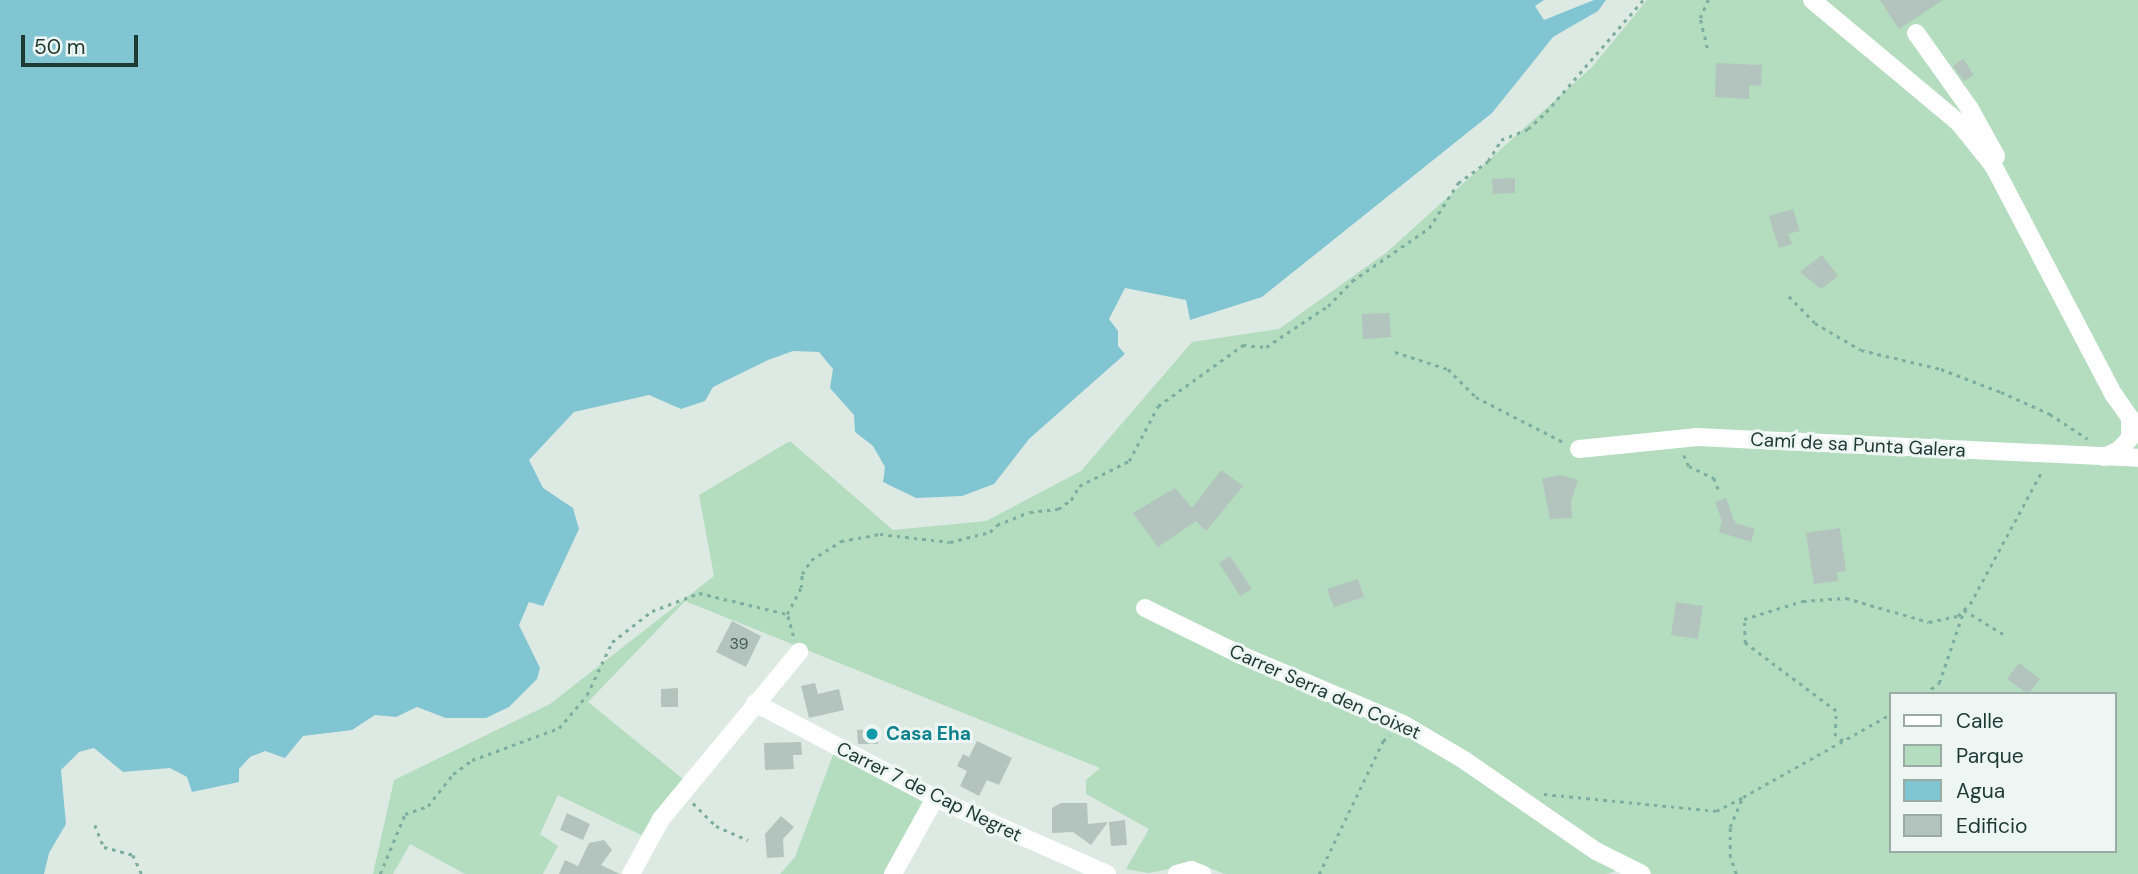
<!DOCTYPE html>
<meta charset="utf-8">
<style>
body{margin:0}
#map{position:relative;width:2138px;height:874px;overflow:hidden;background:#ddeae4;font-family:"DM Sans",sans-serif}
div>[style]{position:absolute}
.green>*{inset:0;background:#b4dcbf}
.water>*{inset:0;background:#82c5d2}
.building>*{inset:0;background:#b2c4bd}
.path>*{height:2.5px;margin-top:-1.25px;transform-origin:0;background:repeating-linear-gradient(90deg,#7cae9f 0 3.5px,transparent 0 8.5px)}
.street>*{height:18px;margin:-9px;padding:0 9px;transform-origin:9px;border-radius:9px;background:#fff}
.dots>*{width:19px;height:19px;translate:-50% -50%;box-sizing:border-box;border:4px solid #edf6f2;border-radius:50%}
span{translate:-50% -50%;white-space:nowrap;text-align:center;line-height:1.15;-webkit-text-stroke:6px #edf6f2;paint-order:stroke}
.number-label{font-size:16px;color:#435c55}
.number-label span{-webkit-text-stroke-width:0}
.street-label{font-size:19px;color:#1e3932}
.culture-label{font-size:19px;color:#0d838f;font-weight:700}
.left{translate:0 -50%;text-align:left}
.legend{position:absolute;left:1889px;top:692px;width:228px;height:161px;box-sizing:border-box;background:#edf6f2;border:2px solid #9aaaa5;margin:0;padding:9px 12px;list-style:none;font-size:21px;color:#1e3932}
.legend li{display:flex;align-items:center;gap:14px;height:35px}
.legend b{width:35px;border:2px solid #9aaaa5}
.scale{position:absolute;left:21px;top:35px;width:117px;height:32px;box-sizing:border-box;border:4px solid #1e3932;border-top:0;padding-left:9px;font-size:21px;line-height:24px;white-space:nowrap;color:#1e3932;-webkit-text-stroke:5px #edf6f2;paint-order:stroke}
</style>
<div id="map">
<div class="green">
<div style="clip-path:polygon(evenodd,1647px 0,2138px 0,2138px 874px,1635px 874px,1624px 868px,1607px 874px,1225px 874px,1197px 863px,1149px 873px,1126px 869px,1149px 829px,1086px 794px,1086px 780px,1100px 768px,685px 601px,588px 702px,683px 779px,641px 835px,558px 795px,540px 834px,558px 846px,543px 874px,465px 874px,410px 844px,393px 874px,373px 874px,394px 780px,550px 704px,714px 576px,699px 495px,790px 441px,893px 530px,986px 521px,1081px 471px,1192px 342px,1279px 329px,1387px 252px,1592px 67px,1647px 0,1891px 694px,2115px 694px,2115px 851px,1891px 851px,1891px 694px)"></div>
<div style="clip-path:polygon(834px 752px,926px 798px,884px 874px,780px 874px,795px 857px)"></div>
</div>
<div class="water">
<div style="clip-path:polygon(0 0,1544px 0,1535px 6px,1544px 20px,1594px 0,1606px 0,1598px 11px,1553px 37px,1492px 113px,1262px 297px,1190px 320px,1186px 300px,1125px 288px,1109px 319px,1118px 331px,1118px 346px,1125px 354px,1029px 439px,994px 484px,962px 496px,916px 498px,883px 482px,885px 467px,873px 446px,855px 432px,854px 415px,830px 388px,833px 369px,819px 352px,793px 351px,768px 360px,713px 387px,705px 401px,681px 409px,649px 395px,574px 412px,529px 460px,543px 488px,573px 508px,579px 529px,543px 606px,529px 602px,519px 625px,540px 668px,537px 679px,509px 707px,486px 718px,446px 718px,417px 707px,396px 717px,375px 715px,352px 730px,303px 736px,285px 758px,265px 751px,250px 757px,239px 769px,239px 782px,192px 792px,187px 777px,170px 768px,123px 772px,94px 748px,79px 752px,61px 770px,66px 824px,49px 853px,44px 874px,0 874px)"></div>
</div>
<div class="building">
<div style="clip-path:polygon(1880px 0,1943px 0,1899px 29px)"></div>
<div style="clip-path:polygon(1963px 59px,1974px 75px,1964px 81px,1953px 66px)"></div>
<div style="clip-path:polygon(1716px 63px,1762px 65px,1761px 86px,1749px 85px,1749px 99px,1715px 97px)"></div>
<div style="clip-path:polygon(1515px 178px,1515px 193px,1493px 194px,1492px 179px)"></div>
<div style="clip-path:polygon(1793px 209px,1800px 231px,1788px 234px,1792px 244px,1779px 248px,1769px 216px)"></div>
<div style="clip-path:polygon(1822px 255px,1838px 276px,1821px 289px,1800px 272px)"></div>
<div style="clip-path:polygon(1389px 313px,1391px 337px,1363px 339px,1362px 314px)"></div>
<div style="clip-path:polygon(1221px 470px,1243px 486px,1206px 531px,1196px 521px,1158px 547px,1133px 513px,1175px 488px,1192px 508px)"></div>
<div style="clip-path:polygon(1560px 475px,1578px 480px,1571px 502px,1572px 518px,1550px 519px,1542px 479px)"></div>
<div style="clip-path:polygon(1726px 498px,1735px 523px,1755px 529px,1751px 542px,1719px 532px,1722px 521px,1715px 502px)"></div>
<div style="clip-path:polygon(1840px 528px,1846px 571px,1837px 572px,1838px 581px,1814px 584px,1806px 533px)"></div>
<div style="clip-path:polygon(1230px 556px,1252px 589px,1240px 596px,1219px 563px)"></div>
<div style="clip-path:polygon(1358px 579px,1364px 597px,1334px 607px,1327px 589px)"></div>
<div style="clip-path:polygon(1676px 602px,1703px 606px,1698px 639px,1671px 635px)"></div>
<div style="clip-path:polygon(732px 621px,761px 636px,746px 667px,716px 652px)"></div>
<div style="clip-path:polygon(2019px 663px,2040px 679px,2028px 694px,2007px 679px)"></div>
<div style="clip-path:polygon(815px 683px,818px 694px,839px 689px,844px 710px,809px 718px,801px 686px)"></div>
<div style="clip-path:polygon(678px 688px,678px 707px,661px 707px,661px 689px)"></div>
<div style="clip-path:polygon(877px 729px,878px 744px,858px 744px,857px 730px)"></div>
<div style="clip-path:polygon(977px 741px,1012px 758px,999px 785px,987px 780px,979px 796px,960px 786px,967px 771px,957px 766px,963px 754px,969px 757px)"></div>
<div style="clip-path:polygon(801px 742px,802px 755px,793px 755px,794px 769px,765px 770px,764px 743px)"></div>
<div style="clip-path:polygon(1061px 803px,1087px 803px,1088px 824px,1108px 822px,1091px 845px,1073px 832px,1052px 833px,1052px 808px)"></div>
<div style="clip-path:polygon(567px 813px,590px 824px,583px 840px,560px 830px)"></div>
<div style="clip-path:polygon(781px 816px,794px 827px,783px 839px,784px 857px,767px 858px,765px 834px)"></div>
<div style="clip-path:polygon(1125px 820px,1127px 845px,1111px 846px,1109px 822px)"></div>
<div style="clip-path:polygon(604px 840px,612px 850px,601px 865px,620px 874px,559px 874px,565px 860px,578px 866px,589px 843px)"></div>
</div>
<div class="path">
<div style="left:1707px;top:48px;width:31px;rotate:-103deg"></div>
<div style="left:1700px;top:18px;width:20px;rotate:-66deg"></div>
<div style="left:1789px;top:296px;width:37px;rotate:46deg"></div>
<div style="left:1815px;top:323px;width:53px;rotate:30.4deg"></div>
<div style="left:1861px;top:350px;width:82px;rotate:13.4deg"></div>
<div style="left:1941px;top:369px;width:64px;rotate:21deg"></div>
<div style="left:2001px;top:392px;width:54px;rotate:24.2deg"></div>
<div style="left:2050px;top:414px;width:45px;rotate:33.3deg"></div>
<div style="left:1395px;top:352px;width:56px;rotate:17.8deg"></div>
<div style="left:1448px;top:369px;width:40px;rotate:45deg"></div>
<div style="left:1476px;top:397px;width:98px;rotate:27.3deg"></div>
<div style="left:1684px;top:455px;width:12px;rotate:66deg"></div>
<div style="left:1689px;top:466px;width:28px;rotate:26deg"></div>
<div style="left:1714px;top:478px;width:14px;rotate:69deg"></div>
<div style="left:793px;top:636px;width:23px;rotate:-105deg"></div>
<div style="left:787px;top:614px;width:30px;rotate:-62deg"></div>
<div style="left:801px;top:588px;width:14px;rotate:-86deg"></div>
<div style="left:802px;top:574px;width:17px;rotate:-57deg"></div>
<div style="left:811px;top:560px;width:36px;rotate:-32deg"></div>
<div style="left:841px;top:541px;width:40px;rotate:-10deg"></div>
<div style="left:880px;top:534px;width:70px;rotate:6.5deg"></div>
<div style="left:950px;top:542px;width:41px;rotate:-14deg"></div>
<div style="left:990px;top:532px;width:10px;rotate:-45deg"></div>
<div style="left:997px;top:525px;width:35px;rotate:-22deg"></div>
<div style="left:1030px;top:512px;width:28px;rotate:-6deg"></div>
<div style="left:1058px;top:509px;width:16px;rotate:-35deg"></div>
<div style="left:1071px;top:500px;width:16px;rotate:-60deg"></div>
<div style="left:1079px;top:486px;width:56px;rotate:-26.6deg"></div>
<div style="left:1129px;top:461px;width:62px;rotate:-62.2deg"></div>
<div style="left:1158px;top:406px;width:105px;rotate:-35.7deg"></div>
<div style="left:1243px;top:345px;width:23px;rotate:5deg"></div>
<div style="left:1266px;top:347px;width:74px;rotate:-33.5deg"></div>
<div style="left:1328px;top:306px;width:35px;rotate:-46deg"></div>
<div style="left:1352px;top:281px;width:93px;rotate:-34.5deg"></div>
<div style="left:1429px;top:228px;width:54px;rotate:-57.2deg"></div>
<div style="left:1458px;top:183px;width:37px;rotate:-36deg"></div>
<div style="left:1488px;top:161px;width:25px;rotate:-58deg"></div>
<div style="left:1501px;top:140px;width:29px;rotate:-22deg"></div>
<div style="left:1528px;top:129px;width:25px;rotate:-43deg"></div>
<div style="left:1546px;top:112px;width:148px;rotate:-49.1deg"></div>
<div style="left:1924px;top:694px;width:19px;rotate:-36deg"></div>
<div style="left:1939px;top:683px;width:77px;rotate:-71.1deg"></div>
<div style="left:1964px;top:610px;width:46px;rotate:31.6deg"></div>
<div style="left:1843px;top:741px;width:9px;rotate:-148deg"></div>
<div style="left:1835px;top:736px;width:25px;rotate:-88deg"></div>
<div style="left:1836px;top:711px;width:114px;rotate:-143.2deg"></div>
<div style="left:1745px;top:643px;width:24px;rotate:-92deg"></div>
<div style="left:1744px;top:619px;width:62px;rotate:-17deg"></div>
<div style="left:1803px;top:601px;width:43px;rotate:-4deg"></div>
<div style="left:1846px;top:598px;width:86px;rotate:16.1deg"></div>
<div style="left:1929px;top:622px;width:30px;rotate:-12deg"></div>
<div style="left:1958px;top:616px;width:17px;rotate:-45deg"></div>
<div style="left:1970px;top:604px;width:153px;rotate:-61.6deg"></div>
<div style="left:1544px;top:794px;width:173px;rotate:5.6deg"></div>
<div style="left:1716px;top:811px;width:30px;rotate:-27deg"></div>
<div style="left:693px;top:803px;width:33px;rotate:45deg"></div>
<div style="left:716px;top:826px;width:35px;rotate:24deg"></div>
<div style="left:95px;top:825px;width:24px;rotate:68deg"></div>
<div style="left:104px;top:847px;width:30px;rotate:15deg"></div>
<div style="left:133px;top:855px;width:21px;rotate:65deg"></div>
<div style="left:380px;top:874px;width:65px;rotate:-67.4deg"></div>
<div style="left:405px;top:814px;width:24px;rotate:-19deg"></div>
<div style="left:428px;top:806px;width:41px;rotate:-52deg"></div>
<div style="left:453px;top:774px;width:24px;rotate:-36deg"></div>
<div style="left:472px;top:760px;width:93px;rotate:-20.2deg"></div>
<div style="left:559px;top:728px;width:43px;rotate:-49.7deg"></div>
<div style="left:587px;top:695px;width:59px;rotate:-64.7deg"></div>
<div style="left:612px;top:642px;width:51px;rotate:-37.8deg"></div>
<div style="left:652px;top:611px;width:50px;rotate:-21deg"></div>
<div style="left:699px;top:593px;width:90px;rotate:13.4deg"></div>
<div style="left:1319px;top:874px;width:148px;rotate:-64.3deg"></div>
<div style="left:1383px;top:741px;width:9px;rotate:-41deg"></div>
<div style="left:1736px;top:874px;width:18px;rotate:-109deg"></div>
<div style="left:1730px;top:857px;width:30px;rotate:-90deg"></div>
<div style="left:1730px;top:827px;width:33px;rotate:-67deg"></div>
<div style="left:1743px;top:797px;width:170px;rotate:-29.3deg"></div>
</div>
<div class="street">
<div style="left:1812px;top:0;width:192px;rotate:39.9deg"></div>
<div style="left:1959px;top:123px;width:54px;rotate:51deg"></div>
<div style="left:1993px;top:165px;width:260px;rotate:62.3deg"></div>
<div style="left:2114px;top:395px;width:42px;rotate:54.8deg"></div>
<div style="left:1916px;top:33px;width:93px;rotate:54.6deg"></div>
<div style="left:1970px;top:109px;width:54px;rotate:61deg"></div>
<div style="left:1579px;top:449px;width:119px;rotate:-5.8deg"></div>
<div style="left:1697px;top:437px;width:441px;rotate:2.7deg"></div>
<div style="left:2104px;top:457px;width:17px;rotate:-25deg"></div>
<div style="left:2119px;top:450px;width:16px;rotate:-47deg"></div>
<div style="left:2130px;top:438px;width:20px;rotate:-90deg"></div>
<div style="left:1145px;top:608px;width:107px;rotate:26.1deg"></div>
<div style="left:1241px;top:655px;width:176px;rotate:23.1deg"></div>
<div style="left:1403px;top:724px;width:71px;rotate:30.5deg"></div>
<div style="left:1464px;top:760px;width:160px;rotate:34.6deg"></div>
<div style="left:1596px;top:851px;width:51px;rotate:26.6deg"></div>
<div style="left:755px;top:703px;width:204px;rotate:27.8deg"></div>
<div style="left:935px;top:798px;width:188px;rotate:23.8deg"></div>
<div style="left:631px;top:874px;width:63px;rotate:-61.4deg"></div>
<div style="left:661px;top:819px;width:217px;rotate:-50.4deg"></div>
<div style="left:893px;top:874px;width:87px;rotate:-61.1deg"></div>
<div style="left:1177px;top:874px;width:15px;rotate:-16deg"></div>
<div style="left:1191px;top:870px;width:12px;rotate:20deg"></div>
</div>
<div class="dots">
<div style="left:872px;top:734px;background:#0f9aa8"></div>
</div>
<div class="number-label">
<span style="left:739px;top:644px">39</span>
</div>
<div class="street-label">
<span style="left:1858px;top:445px;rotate:3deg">Camí de sa Punta Galera</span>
<span style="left:1325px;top:692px;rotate:24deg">Carrer Serra den Coixet</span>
<span style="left:929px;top:792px;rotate:26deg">Carrer 7 de Cap Negret</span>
</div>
<div class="culture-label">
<span class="left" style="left:886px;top:734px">Casa Eha</span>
</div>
<ul class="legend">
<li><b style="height:9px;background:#fff"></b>Calle</li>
<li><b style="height:19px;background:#b4dcbf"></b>Parque</li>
<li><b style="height:19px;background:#82c5d2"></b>Agua</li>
<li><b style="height:19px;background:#b2c4bd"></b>Edificio</li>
</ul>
<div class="scale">50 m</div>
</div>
